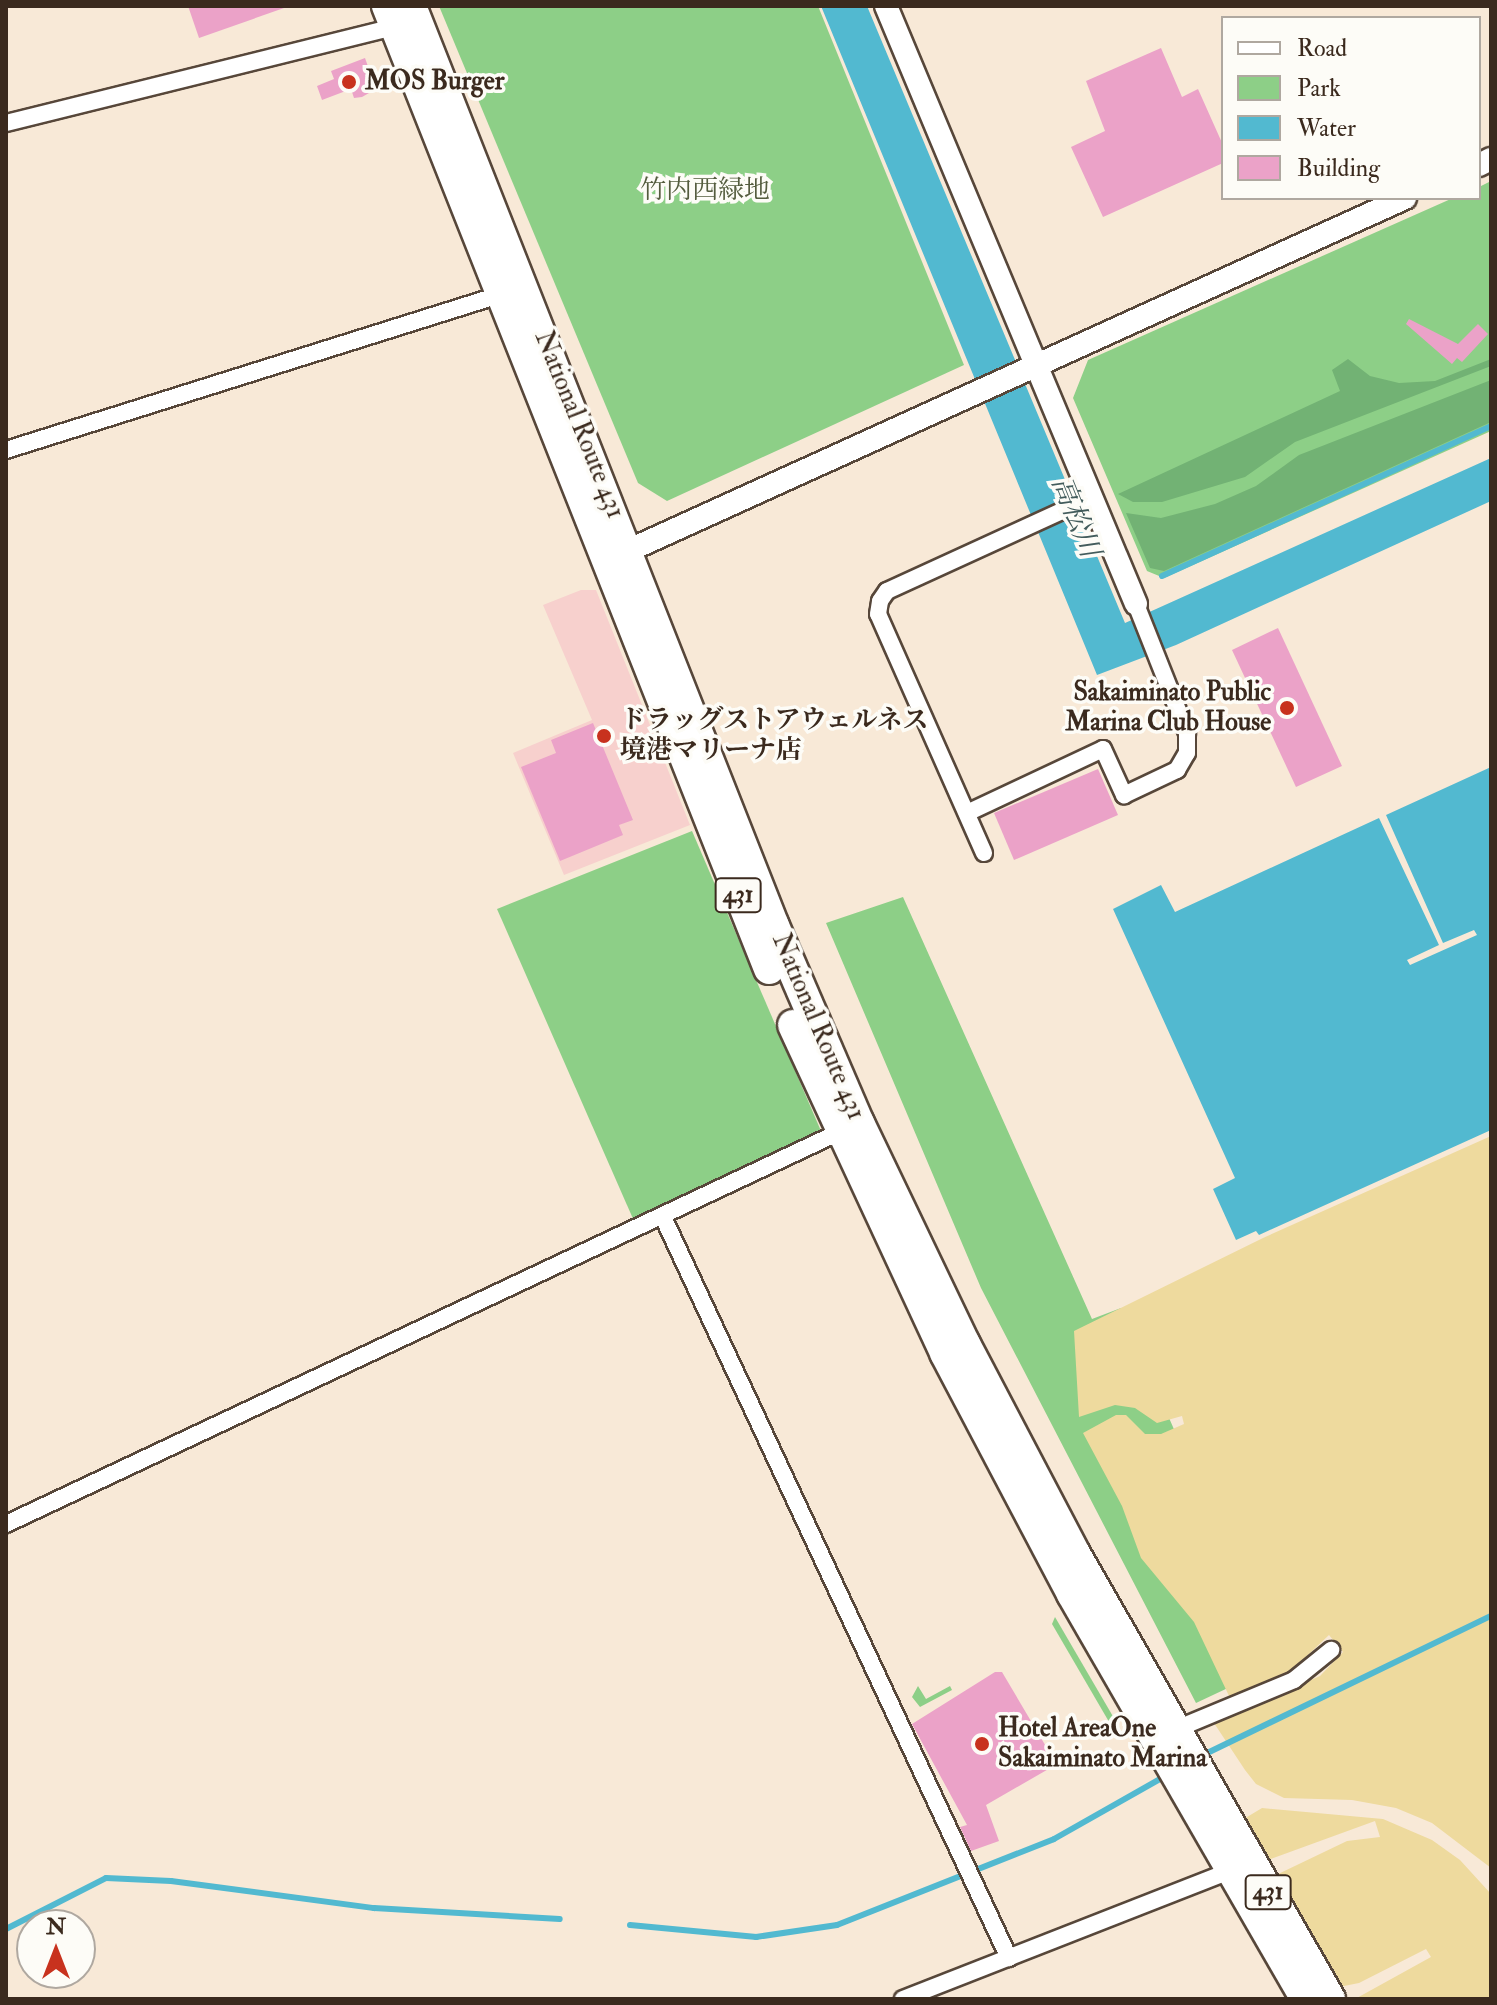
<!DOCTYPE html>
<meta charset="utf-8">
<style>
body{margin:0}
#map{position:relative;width:1497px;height:2005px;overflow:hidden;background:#f8e9d7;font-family:"IM FELL Double Pica","Noto Serif JP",serif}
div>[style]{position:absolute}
.built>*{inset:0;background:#f7d0cd}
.green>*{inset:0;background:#8dcf87}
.forest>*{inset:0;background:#72b274}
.sand>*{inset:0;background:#eeda9e}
.water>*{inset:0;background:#52b9d0}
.stream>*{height:6px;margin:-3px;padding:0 3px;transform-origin:3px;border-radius:3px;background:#52b9d0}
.building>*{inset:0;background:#eba2c8}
.roads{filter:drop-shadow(2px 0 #57473a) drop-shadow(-2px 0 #57473a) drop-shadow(0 2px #57473a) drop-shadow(0 -2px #57473a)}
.street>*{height:16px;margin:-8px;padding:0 8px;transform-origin:8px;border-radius:8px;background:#fff}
.secondary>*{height:22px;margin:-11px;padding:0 11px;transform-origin:11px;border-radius:11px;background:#fff}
.highway>*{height:30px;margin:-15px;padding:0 15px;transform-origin:15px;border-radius:15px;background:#fff}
.dots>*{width:22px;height:22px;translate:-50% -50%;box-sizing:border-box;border:4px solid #fdfcf7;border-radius:50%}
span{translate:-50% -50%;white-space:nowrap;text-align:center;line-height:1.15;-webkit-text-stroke:7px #fdfcf7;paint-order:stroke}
.shield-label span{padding:2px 6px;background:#fdfcf7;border:2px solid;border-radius:6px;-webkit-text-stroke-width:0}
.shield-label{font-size:24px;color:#3b2a1e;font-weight:700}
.poi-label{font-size:26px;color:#3b2a1e;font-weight:700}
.left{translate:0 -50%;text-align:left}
.right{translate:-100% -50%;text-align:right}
.park-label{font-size:26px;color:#545c3e}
.street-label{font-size:26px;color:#3b2a1e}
.water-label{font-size:28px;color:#435c5c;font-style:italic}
.frame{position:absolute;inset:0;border:8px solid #3b2a1e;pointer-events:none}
.legend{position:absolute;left:1221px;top:16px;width:260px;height:184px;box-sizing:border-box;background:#fdfcf7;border:2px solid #afa8a0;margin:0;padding:10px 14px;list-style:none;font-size:24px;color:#3b2a1e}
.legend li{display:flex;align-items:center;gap:16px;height:40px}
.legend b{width:40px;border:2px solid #afa8a0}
.north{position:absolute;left:16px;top:1909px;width:80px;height:80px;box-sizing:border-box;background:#fdfcf7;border:2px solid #afa8a0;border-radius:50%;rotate:0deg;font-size:22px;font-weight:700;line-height:32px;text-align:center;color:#3b2a1e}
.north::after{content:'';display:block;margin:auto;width:28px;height:36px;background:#c8321e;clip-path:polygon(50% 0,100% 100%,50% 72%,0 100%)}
</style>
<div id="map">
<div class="built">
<div style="clip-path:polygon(581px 590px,596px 590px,690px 825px,564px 875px,513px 753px,592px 720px,543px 605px)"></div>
</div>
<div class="green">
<div style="clip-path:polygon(439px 6px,818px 6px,964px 365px,667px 501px,638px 483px)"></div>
<div style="clip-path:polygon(1491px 181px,1491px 431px,1164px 578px,1147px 571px,1073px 398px,1088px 360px,1453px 198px,1479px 198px,1479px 187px)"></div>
<div style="clip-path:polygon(692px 831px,821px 1131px,634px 1221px,497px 909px)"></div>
<div style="clip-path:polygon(903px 897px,1092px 1319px,1121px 1308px,1277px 1665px,1196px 1703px,981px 1288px,826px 923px)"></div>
<div style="clip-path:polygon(1055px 1617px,1118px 1725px,1119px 1739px,1052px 1624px)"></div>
<div style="clip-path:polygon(918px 1686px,926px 1699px,950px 1686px,952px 1690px,920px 1707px,912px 1697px)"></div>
</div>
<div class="forest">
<div style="clip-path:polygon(1348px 359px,1370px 376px,1399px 383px,1435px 381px,1491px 359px,1491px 366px,1295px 442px,1245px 477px,1162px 502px,1133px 502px,1118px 494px,1340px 391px,1332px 370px)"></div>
<div style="clip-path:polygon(1491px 380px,1491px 422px,1164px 571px,1150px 568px,1126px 513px,1161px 518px,1215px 504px,1256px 486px,1299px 455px)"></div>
</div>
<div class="sand">
<div style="clip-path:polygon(1491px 1136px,1491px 1868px,1432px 1823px,1396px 1808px,1352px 1800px,1284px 1798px,1256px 1784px,1245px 1770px,1214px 1723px,1320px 1676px,1343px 1652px,1329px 1635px,1291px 1671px,1230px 1698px,1194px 1622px,1141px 1558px,1122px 1506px,1083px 1433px,1116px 1415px,1126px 1415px,1145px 1434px,1161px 1434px,1184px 1424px,1182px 1416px,1157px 1423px,1135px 1408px,1115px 1405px,1079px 1417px,1074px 1331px,1263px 1238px)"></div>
<div style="clip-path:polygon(1262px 1808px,1383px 1819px,1432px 1840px,1460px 1860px,1491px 1894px,1491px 1999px,1355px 1999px,1431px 1957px,1426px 1949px,1359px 1983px,1339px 1987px,1274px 1876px,1347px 1841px,1380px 1837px,1375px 1821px,1265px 1861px,1242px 1820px)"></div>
</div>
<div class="water">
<div style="clip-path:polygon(821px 6px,867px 6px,1125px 623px,1491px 458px,1491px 501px,1176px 645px,1097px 675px)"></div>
<div style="clip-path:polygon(1491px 767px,1491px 1130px,1259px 1235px,1256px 1231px,1236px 1240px,1213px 1189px,1235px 1178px,1113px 909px,1161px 885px,1175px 912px,1379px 818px,1439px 945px,1407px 960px,1410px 965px,1477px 935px,1474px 930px,1443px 943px,1386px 815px)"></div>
</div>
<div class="stream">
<div style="left:1162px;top:576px;width:362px;rotate:-24.5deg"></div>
<div style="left:1201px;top:1756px;width:322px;rotate:-25.8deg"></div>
<div style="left:630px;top:1925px;width:127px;rotate:5.4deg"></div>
<div style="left:756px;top:1937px;width:82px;rotate:-8.4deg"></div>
<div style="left:837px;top:1925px;width:233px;rotate:-21.6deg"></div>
<div style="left:1054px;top:1839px;width:130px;rotate:-29.5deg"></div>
<div style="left:6px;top:1929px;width:112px;rotate:-27deg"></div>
<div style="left:106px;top:1878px;width:65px;rotate:2.6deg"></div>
<div style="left:171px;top:1881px;width:205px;rotate:7.6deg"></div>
<div style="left:374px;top:1908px;width:186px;rotate:3.4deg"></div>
</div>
<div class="building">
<div style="clip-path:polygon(188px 6px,284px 6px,284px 8px,199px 38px)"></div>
<div style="clip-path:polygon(1161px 48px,1182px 97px,1198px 89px,1223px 145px,1223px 163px,1103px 217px,1071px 147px,1105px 131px,1086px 81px)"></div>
<div style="clip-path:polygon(365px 58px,376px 89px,362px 97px,354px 98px,351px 89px,322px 100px,317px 86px,334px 79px,331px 71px)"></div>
<div style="clip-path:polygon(1409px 319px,1458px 344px,1478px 324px,1488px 334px,1462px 362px,1457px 358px,1452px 364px,1406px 324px)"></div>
<div style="clip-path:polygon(1278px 628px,1342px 766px,1296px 787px,1232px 650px)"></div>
<div style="clip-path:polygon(593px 723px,633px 820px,619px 825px,623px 835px,560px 861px,521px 767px,556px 753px,551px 740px)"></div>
<div style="clip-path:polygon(1098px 769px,1118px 815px,1014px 860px,994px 813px)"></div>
<div style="clip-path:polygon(995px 1672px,1002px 1672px,1054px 1760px,1052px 1767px,986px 1805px,999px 1841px,971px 1851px,960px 1827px,967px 1825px,912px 1724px)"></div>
</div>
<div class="roads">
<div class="street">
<div style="left:6px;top:123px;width:401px;rotate:-13.9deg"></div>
<div style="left:6px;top:450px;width:517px;rotate:-17.45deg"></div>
<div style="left:967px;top:813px;width:150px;rotate:-25.2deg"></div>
<div style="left:1103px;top:749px;width:51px;rotate:65.5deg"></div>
<div style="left:1124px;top:795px;width:59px;rotate:-25.3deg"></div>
<div style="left:1177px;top:770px;width:20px;rotate:-60deg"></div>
<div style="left:1187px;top:753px;width:20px;rotate:-90deg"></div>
<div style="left:1187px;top:733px;width:139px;rotate:-111.6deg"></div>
<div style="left:984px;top:853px;width:261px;rotate:-113.9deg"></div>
<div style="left:878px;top:614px;width:13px;rotate:-81deg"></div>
<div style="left:880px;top:601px;width:12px;rotate:-55deg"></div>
<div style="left:887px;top:591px;width:226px;rotate:-24.6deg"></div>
<div style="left:663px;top:1217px;width:818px;rotate:64.97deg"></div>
<div style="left:6px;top:1524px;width:930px;rotate:-25.19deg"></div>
<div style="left:1174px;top:1730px;width:130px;rotate:-22.6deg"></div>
<div style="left:1294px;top:1680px;width:48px;rotate:-39deg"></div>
<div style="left:903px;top:1999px;width:359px;rotate:-21.4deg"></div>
</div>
<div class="secondary">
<div style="left:886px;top:6px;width:648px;rotate:67.31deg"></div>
<div style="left:1479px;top:165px;width:13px;rotate:-27deg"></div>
<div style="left:612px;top:558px;width:871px;rotate:-24.42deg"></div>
</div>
<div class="highway">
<div style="left:387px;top:6px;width:1036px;rotate:68.36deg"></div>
<div style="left:411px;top:6px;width:989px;rotate:68.47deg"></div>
<div style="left:774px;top:926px;width:215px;rotate:66.7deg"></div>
<div style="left:859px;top:1123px;width:245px;rotate:64.4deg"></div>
<div style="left:965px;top:1344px;width:235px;rotate:62.3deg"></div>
<div style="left:1074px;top:1552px;width:515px;rotate:60.2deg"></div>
<div style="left:793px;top:1025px;width:362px;rotate:65.1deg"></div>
<div style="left:945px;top:1353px;width:272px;rotate:62.2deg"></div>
<div style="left:1072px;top:1594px;width:468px;rotate:60deg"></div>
</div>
</div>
<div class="dots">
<div style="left:349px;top:82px;background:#c8321e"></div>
<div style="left:1287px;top:708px;background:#c8321e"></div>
<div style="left:604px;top:736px;background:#c8321e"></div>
<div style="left:982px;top:1744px;background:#c8321e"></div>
</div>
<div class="shield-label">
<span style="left:738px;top:895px">431</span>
<span style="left:1268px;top:1892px">431</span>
</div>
<div class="poi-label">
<span class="left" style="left:365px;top:82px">MOS Burger</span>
<span class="right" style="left:1271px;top:708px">Sakaiminato Public<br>Marina Club House</span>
<span class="left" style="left:620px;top:736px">ドラッグストアウェルネス<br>境港マリーナ店</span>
<span class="left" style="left:998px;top:1744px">Hotel AreaOne<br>Sakaiminato Marina</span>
</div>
<div class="park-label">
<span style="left:705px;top:191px">竹内西緑地</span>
</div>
<div class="street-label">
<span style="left:579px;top:425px;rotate:68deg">National Route 431</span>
<span style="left:818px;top:1027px;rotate:67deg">National Route 431</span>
</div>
<div class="water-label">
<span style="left:1075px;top:517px;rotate:68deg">高松川</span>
</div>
<div class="frame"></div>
<ul class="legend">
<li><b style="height:10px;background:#fff"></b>Road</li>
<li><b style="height:22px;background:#8dcf87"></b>Park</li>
<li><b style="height:22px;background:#52b9d0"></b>Water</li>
<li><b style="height:22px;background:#eba2c8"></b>Building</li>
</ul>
<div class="north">N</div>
</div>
